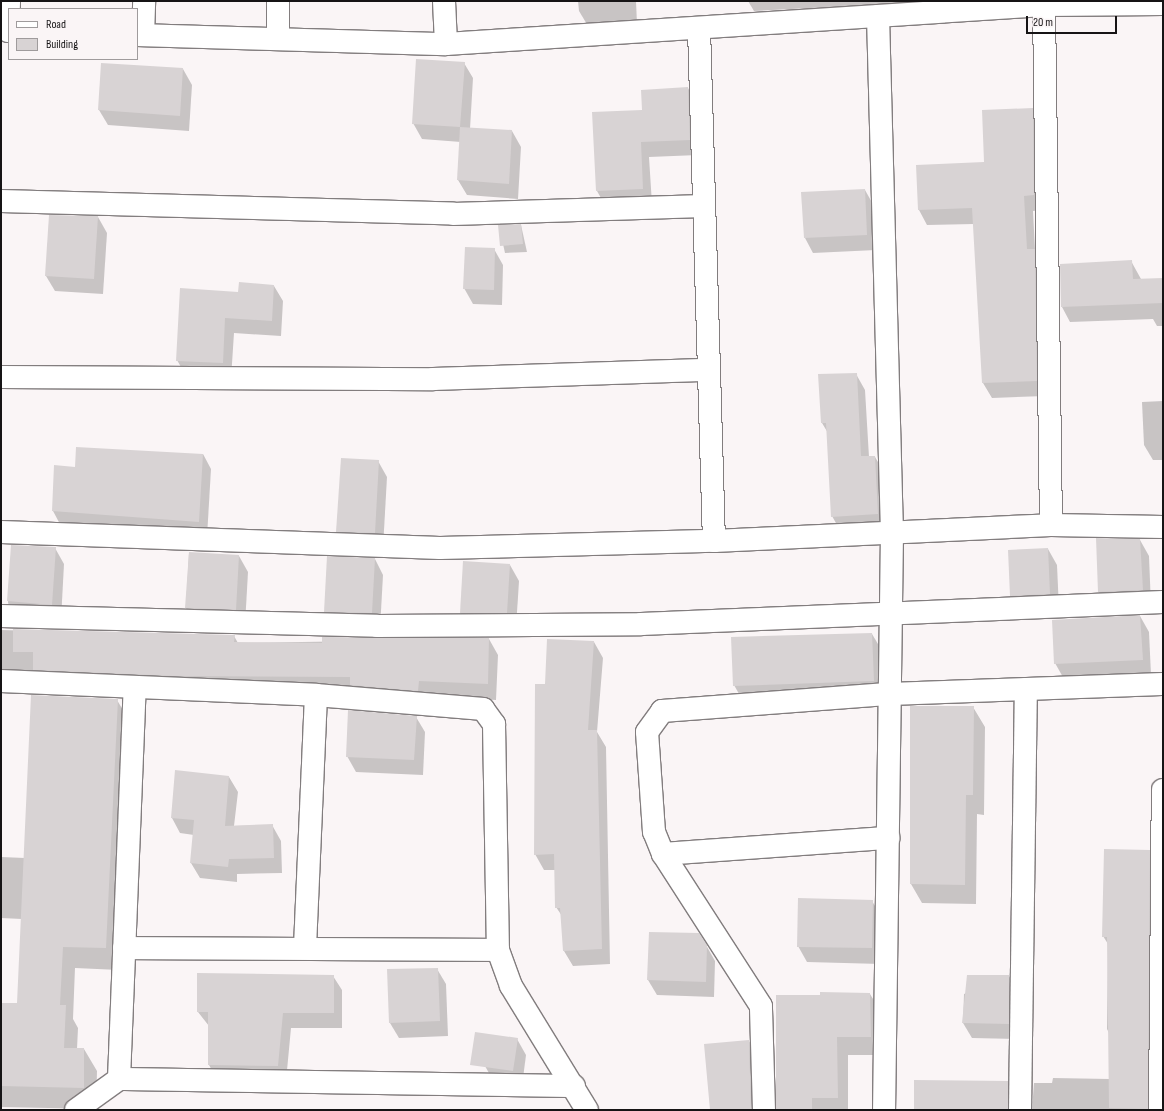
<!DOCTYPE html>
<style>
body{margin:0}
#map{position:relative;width:1164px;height:1111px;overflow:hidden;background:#faf5f6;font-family:"Sofia Sans Condensed",sans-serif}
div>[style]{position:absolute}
.shadow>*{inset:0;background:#0003}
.building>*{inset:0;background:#d8d3d4}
.roads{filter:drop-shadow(1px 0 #827d7e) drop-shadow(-1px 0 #827d7e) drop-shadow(0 1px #827d7e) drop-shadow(0 -1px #827d7e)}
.minor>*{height:22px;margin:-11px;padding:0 11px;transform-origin:11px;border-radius:11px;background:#fff}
span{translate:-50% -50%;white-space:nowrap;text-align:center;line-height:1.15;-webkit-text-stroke:3px #faf5f6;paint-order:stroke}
.frame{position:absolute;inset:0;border:2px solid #161415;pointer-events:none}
.legend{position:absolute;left:8px;top:8px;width:130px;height:52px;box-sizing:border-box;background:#faf5f6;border:1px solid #9f9b9c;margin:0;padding:5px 7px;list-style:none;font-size:12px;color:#161415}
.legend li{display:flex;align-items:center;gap:8px;height:20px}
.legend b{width:20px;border:1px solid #9f9b9c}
.scale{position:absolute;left:1026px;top:16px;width:91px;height:18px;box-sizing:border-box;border:2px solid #161415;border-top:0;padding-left:5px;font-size:12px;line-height:14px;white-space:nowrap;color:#161415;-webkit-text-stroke:3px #faf5f6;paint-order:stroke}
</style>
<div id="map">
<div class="shadow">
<div style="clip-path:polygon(578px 1px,636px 1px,637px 24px,588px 26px,579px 11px)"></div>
<div style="clip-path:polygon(748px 1px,951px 1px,754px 11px)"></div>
<div style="clip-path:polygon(464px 63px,473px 78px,470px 129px,512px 131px,521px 147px,518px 199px,467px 195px,458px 180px,461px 142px,422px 139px,413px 123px)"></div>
<div style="clip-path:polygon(183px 69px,192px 85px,189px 131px,108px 125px,99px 110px)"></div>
<div style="clip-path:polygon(688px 88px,697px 104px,698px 155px,649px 157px,652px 204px,606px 207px,597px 191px,593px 113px,643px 111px)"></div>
<div style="clip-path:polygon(1032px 109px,1041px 124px,1042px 210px,1033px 211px,1035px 250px,1043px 265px,1045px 396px,992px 398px,983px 383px,974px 224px,927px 225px,919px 210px,917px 166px,985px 163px)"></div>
<div style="clip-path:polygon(865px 190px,874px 206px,876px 250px,813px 253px,805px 238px)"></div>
<div style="clip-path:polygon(98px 217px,107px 233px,103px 294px,55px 291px,46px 276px)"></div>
<div style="clip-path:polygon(521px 225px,527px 252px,505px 253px,499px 226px)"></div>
<div style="clip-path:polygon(494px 249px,503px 265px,502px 305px,473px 304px,464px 288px)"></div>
<div style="clip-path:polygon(1131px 261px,1141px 279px,1163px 279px,1163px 326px,1157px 326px,1153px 319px,1070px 322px,1062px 307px)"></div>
<div style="clip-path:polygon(274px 286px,283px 301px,281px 336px,234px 333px,231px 379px,186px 376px,177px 360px,239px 293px)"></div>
<div style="clip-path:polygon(856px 374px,865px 390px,869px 457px,875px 457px,884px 472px,886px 529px,841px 532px,832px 516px,828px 433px,822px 423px)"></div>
<div style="clip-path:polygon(1163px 401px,1163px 460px,1153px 460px,1144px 445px,1142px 402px)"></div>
<div style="clip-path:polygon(203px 454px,211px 469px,207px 537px,61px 526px,53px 511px,76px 468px)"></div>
<div style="clip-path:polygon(378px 461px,387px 477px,383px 548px,346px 547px,337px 531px)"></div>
<div style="clip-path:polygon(1140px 540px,1149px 556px,1151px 606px,1108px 607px,1099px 592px)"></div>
<div style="clip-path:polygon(12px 546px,55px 548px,64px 564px,61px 620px,17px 619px,8px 603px)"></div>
<div style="clip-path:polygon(1048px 549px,1057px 565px,1059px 609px,1020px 611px,1011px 596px)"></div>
<div style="clip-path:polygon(189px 553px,239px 556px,248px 572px,245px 625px,195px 624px,186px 608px)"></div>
<div style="clip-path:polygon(375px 559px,383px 575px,380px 629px,334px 627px,325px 612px)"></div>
<div style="clip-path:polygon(510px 565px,519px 581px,516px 628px,470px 628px,461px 613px)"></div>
<div style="clip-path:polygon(1140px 616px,1149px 632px,1151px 675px,1064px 679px,1055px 663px)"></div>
<div style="clip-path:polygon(1px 630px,234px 636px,238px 643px,489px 639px,498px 655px,496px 700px,1px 671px)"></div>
<div style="clip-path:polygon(872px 634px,881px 649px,882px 697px,743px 701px,734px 685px)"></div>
<div style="clip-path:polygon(594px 642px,603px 658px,597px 732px,606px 747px,610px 964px,573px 966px,564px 951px,562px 916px,556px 907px,556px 870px,544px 870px,535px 854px,546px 685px)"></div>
<div style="clip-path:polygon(117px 700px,130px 722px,119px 970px,75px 968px,73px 1019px,78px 1028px,77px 1049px,84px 1049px,97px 1071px,96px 1109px,1px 1107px,1px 1004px,18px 1004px,22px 919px,1px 918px,1px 857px,25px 858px)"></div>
<div style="clip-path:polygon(973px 707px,985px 727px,984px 815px,977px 814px,976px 904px,922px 903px,911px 884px)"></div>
<div style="clip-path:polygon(416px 717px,425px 732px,423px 775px,356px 772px,347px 756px)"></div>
<div style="clip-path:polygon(229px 777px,238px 792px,234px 826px,272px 825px,281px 841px,282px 873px,237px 874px,237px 882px,200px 878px,191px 863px,194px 835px,180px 833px,172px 818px)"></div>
<div style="clip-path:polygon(1149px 851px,1159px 867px,1156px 1110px,1032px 1110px,1034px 1083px,1052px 1083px,1053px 1078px,1110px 1079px,1111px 1037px,1107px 1029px,1108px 944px,1103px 936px)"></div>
<div style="clip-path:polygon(872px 901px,881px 916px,881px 964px,807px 962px,798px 946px)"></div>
<div style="clip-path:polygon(706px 945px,715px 961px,714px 997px,657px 995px,648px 980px)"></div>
<div style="clip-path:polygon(437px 969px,446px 984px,448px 1036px,399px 1038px,390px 1023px)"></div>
<div style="clip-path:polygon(333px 976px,342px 990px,342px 1028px,291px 1028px,286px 1081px,217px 1079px,209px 1065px,209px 1026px,198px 1012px)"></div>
<div style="clip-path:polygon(1009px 976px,1018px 992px,1017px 1039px,972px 1038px,963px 1023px,964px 994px)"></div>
<div style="clip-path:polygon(870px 994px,881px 1012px,881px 1055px,848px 1055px,848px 1110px,776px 1110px,777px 996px)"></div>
<div style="clip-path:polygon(517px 1039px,526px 1055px,522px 1086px,494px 1082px,485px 1066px)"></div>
<div style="clip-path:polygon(749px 1041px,760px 1059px,762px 1110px,711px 1110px)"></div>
<div style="clip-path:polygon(1007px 1082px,1017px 1098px,1017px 1110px,915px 1110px)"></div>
</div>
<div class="building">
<div style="clip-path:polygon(416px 59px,465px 62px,460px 127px,412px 124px)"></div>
<div style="clip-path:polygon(101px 63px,183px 68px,180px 116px,98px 110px)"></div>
<div style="clip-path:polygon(688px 87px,690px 140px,641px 142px,643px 189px,596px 191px,592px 112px,642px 110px,641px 90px)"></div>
<div style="clip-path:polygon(1033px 108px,1034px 195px,1024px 196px,1027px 249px,1035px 249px,1037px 381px,982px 383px,972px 208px,918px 210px,916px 165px,984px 162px,982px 110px)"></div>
<div style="clip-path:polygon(460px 127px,512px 130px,509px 184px,457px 180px)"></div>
<div style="clip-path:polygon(865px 189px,867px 235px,804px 238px,801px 192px)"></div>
<div style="clip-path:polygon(49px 215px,98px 216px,94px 279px,45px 276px)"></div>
<div style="clip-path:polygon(521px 224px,523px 244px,500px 246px,498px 225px)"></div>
<div style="clip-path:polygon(465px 247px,495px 248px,494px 290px,463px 289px)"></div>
<div style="clip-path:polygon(1132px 260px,1133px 279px,1163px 278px,1163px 303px,1061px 307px,1060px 264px)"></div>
<div style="clip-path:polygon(239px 282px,274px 285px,272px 321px,225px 318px,223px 363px,176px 361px,180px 288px,238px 292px)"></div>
<div style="clip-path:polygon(857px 373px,861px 456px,875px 456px,878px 514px,831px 517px,826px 423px,821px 423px,818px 374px)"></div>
<div style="clip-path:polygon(76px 447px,203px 454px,199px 522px,52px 511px,54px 465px,75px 467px)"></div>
<div style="clip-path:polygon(341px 458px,379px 460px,375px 533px,336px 532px)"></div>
<div style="clip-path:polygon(1096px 538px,1140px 539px,1143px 590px,1098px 592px)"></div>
<div style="clip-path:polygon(11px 545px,56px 547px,52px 605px,7px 601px)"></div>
<div style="clip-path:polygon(1048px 548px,1050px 594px,1010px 596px,1008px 550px)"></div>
<div style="clip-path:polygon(189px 552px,239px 555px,236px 610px,185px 608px)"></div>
<div style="clip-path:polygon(327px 556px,375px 558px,372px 613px,324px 612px)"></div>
<div style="clip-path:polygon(463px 561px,510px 564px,507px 613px,460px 613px)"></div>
<div style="clip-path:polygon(1140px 615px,1143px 660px,1054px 664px,1052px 620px)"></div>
<div style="clip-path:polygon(13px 629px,235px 635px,234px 642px,322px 643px,322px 637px,489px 638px,488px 684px,419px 681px,418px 691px,350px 685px,350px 677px,173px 676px,33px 670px,33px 652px,13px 652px)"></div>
<div style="clip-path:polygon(872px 633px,874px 681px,733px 686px,731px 637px)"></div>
<div style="clip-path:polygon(547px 639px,594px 641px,588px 730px,597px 730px,602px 949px,563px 951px,560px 908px,555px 908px,554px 854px,534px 855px,535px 684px,545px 684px)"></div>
<div style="clip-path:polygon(31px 695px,118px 699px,106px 948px,63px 947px,60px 1005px,66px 1005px,64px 1048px,84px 1048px,84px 1088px,1px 1086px,1px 1003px,17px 1003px)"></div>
<div style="clip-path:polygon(910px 706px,974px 706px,973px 795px,966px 795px,965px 885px,910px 884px)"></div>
<div style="clip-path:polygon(348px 710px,417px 716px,414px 760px,346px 757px)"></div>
<div style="clip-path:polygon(175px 770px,229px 776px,225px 826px,273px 824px,274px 858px,229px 859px,228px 867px,190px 863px,194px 820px,171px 818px)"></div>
<div style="clip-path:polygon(1104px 849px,1150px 850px,1148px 1109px,1109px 1108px,1107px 937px,1102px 937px)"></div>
<div style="clip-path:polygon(798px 898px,873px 900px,872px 948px,797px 947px)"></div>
<div style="clip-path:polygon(649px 932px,699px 933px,707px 945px,706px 982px,647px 980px)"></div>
<div style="clip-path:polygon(438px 968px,440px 1021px,389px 1023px,387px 969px)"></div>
<div style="clip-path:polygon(197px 973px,334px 975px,334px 1013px,283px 1013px,278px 1066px,208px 1065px,208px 1012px,197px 1012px)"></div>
<div style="clip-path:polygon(967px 975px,1009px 975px,1009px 1024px,962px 1023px)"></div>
<div style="clip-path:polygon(820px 992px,870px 993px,871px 1037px,837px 1037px,838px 1098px,812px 1098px,812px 1110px,776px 1110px,776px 995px,820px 995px)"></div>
<div style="clip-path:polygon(475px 1032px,518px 1038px,513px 1071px,470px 1065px)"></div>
<div style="clip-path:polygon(749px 1040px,751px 1110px,710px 1110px,704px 1044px)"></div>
<div style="clip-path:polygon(914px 1080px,1008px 1081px,1008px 1110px,914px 1110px)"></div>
</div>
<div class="roads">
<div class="minor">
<div style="left:444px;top:1px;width:43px;rotate:87.3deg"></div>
<div style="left:1044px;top:5px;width:520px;rotate:89.23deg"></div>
<div style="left:878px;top:16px;width:517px;rotate:88.45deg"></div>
<div style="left:892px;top:533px;width:577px;rotate:90.79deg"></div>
<div style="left:699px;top:28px;width:513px;rotate:88.33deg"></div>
<div style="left:8px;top:31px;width:30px;rotate:-88deg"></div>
<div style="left:137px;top:35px;width:309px;rotate:1.7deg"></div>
<div style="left:446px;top:44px;width:599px;rotate:-3.73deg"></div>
<div style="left:1044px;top:5px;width:119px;rotate:-0.5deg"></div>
<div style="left:143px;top:35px;width:34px;rotate:-88deg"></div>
<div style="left:278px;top:39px;width:38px;rotate:-90deg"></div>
<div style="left:1px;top:201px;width:452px;rotate:1.6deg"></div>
<div style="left:453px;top:214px;width:251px;rotate:-1.8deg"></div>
<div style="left:1px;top:377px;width:432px;rotate:0.3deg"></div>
<div style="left:433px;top:379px;width:276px;rotate:-1.9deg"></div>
<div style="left:1px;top:532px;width:439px;rotate:2.1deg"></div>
<div style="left:440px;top:548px;width:274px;rotate:-1.5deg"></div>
<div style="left:714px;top:541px;width:337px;rotate:-2.7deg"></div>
<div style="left:1051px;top:525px;width:112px;rotate:1deg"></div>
<div style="left:1px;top:616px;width:376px;rotate:1.5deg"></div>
<div style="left:377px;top:626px;width:264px;rotate:-0.4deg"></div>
<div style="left:641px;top:624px;width:522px;rotate:-2.41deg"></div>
<div style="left:1px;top:681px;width:315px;rotate:2.5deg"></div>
<div style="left:316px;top:695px;width:168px;rotate:4.8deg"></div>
<div style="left:483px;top:709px;width:19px;rotate:54deg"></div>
<div style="left:494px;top:724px;width:226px;rotate:89deg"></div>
<div style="left:498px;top:950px;width:38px;rotate:70deg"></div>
<div style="left:511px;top:986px;width:145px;rotate:58.5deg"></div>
<div style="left:663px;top:854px;width:226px;rotate:-4.1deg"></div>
<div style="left:305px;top:947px;width:252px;rotate:-87.5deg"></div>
<div style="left:124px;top:948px;width:374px;rotate:0.3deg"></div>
<div style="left:119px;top:1079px;width:390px;rotate:-87.7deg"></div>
<div style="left:76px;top:1110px;width:53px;rotate:-35.8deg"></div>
<div style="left:119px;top:1079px;width:455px;rotate:0.9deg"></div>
<div style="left:764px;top:1110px;width:104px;rotate:-91.7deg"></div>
<div style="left:761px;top:1006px;width:181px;rotate:-122.8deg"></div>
<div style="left:663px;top:854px;width:24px;rotate:-112deg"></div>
<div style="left:654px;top:832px;width:100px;rotate:-94deg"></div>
<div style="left:647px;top:732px;width:26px;rotate:-54deg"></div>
<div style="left:662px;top:711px;width:229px;rotate:-4.3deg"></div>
<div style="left:890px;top:694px;width:273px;rotate:-2.1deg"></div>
<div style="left:1020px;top:1110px;width:421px;rotate:-89.2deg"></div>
<div style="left:1160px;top:1110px;width:320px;rotate:-89.5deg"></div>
</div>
</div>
<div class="frame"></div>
<ul class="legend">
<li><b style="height:5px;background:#fff"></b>Road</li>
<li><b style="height:11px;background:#d8d3d4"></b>Building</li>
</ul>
<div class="scale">20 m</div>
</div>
